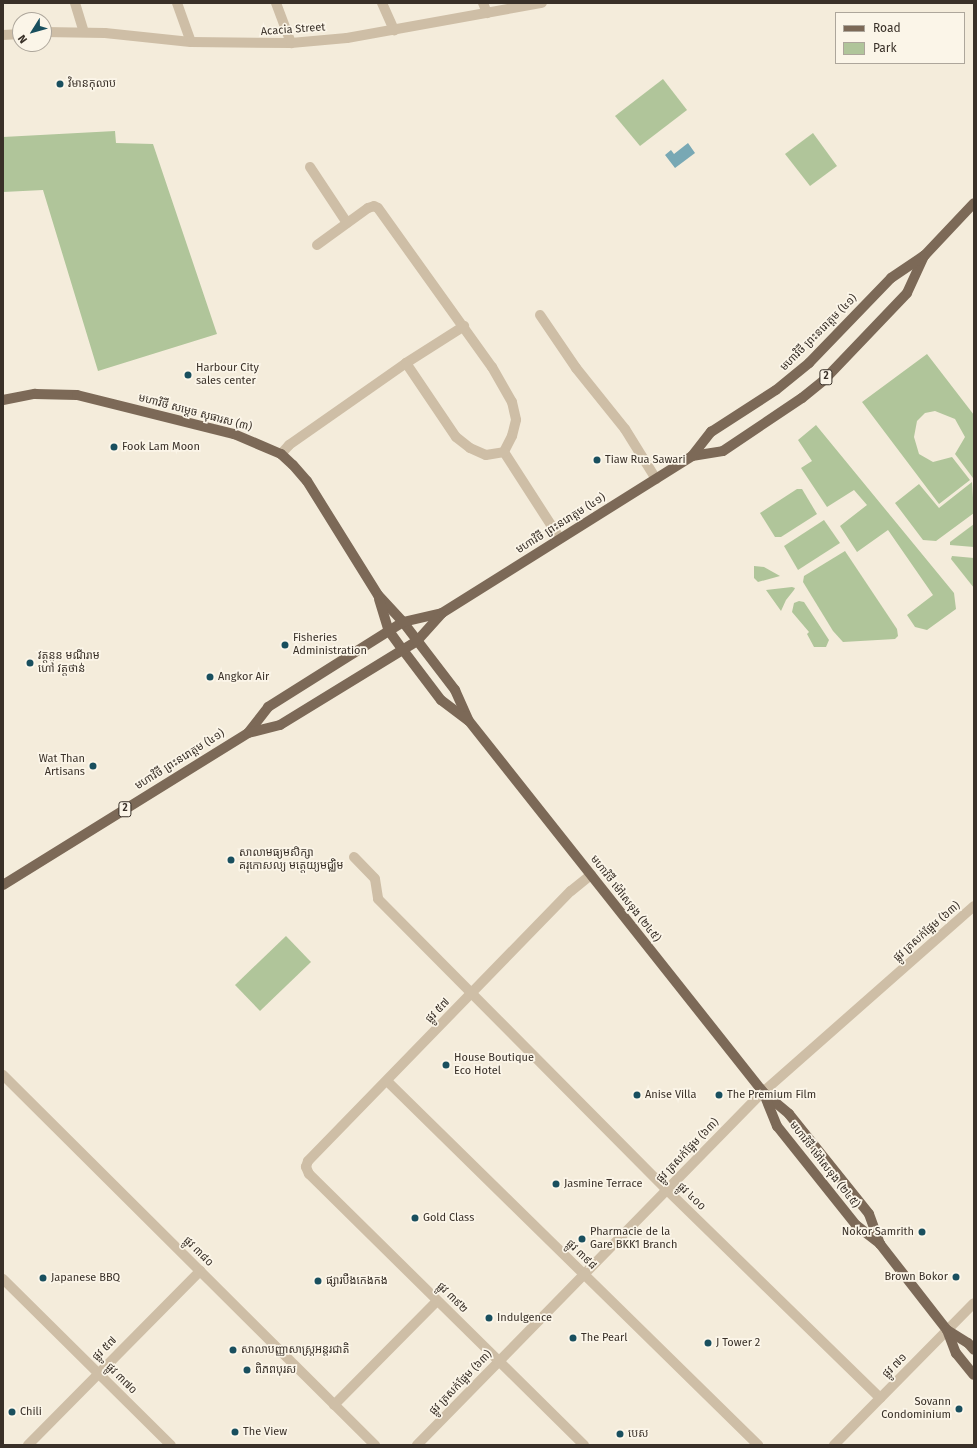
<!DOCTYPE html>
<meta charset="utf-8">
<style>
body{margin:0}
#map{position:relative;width:977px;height:1448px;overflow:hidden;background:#f4ecdb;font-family:"Fira Sans","Noto Sans Khmer",sans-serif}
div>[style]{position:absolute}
.green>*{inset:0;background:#b0c59a}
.water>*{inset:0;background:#78a8b4}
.minor>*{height:10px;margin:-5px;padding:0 5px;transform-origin:5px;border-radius:5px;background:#cebea6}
.major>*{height:10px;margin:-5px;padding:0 5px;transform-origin:5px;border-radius:5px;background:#7c6957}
.dots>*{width:11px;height:11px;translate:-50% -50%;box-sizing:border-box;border:2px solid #fbf5e8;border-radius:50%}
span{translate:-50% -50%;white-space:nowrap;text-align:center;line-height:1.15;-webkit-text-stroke:3.5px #fbf5e8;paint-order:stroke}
.shield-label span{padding:1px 3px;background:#fbf5e8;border:1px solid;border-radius:3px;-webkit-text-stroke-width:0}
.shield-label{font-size:10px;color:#393028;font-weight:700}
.street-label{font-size:11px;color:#393028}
.poi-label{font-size:11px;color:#393028}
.left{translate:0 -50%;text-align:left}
.right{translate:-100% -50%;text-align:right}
.frame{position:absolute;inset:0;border:4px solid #393028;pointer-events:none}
.legend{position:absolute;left:835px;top:12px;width:130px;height:52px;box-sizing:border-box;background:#fbf5e8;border:1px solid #ada69b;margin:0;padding:5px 7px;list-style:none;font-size:12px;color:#393028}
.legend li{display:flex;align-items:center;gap:8px;height:20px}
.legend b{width:20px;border:1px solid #ada69b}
.north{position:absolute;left:12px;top:12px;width:40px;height:40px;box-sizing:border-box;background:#fbf5e8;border:1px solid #ada69b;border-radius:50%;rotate:233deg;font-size:11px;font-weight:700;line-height:16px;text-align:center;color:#393028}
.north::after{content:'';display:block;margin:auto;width:14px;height:18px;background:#194f5e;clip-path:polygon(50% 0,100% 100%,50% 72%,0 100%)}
</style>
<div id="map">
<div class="green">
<div style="clip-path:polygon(663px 79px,687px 110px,640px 146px,615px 116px)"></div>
<div style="clip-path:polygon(115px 131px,116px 143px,153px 144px,217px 334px,98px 371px,43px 190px,3px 192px,3px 137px)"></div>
<div style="clip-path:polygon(813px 133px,837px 166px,810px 186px,785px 154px)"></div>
<div style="clip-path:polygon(927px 354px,974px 415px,973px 478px,955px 454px,965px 437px,955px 419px,935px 411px,925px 413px,917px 421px,914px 437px,919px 454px,933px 462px,952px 457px,970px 480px,939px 504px,862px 402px)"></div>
<div style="clip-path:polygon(816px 425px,954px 593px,956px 609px,927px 630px,915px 627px,907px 615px,933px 595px,888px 530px,857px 552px,840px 526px,867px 505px,854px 490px,827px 507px,801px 468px,812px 461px,798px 440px)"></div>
<div style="clip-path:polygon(972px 482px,974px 513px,936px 541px,923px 540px,895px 503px,919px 484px,939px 508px)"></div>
<div style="clip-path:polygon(797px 489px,802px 489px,817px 514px,781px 537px,775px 537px,760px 513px)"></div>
<div style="clip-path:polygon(824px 520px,840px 543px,798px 570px,784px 546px)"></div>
<div style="clip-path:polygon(974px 524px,974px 547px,950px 545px,950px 542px)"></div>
<div style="clip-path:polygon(845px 551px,897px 629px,898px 636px,895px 639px,843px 642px,833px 631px,803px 582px,804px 576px)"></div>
<div style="clip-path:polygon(952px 556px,974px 558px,974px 588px,951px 559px)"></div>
<div style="clip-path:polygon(754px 566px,764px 567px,780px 576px,758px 582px,754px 578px)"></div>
<div style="clip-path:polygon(792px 587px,795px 588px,794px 590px,786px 600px,781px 611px,766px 590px)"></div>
<div style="clip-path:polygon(799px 601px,804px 602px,829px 640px,826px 647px,814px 647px,807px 634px,809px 632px,792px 612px,794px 603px)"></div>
<div style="clip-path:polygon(286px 936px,311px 962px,260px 1011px,235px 985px)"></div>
</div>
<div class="water">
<div style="clip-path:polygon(688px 143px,695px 153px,675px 168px,665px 155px,671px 150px,674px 154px)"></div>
</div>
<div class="minor">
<div style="left:75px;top:3px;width:30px;rotate:73deg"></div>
<div style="left:177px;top:3px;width:41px;rotate:70.3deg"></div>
<div style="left:276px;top:3px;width:43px;rotate:69.4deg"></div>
<div style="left:382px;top:3px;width:30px;rotate:66deg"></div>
<div style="left:483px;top:3px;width:11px;rotate:68deg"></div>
<div style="left:44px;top:32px;width:61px;rotate:0.9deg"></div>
<div style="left:105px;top:33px;width:86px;rotate:6deg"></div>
<div style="left:191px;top:42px;width:100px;rotate:0.6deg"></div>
<div style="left:291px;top:43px;width:56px;rotate:-5.1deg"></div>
<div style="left:347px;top:38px;width:198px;rotate:-10.2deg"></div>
<div style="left:3px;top:35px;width:17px;rotate:-3deg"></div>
<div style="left:310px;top:167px;width:67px;rotate:56.5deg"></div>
<div style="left:317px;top:245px;width:63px;rotate:-36deg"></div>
<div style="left:368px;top:208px;width:6px;rotate:-18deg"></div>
<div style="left:374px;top:206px;width:4px;rotate:27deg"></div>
<div style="left:378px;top:208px;width:196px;rotate:54.4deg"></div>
<div style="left:492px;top:367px;width:40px;rotate:60.3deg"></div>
<div style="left:512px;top:402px;width:18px;rotate:77deg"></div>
<div style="left:516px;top:420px;width:16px;rotate:104deg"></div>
<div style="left:512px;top:436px;width:18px;rotate:117deg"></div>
<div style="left:540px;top:315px;width:64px;rotate:55.8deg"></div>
<div style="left:576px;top:368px;width:78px;rotate:51.2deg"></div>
<div style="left:625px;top:429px;width:59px;rotate:58.2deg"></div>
<div style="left:406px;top:363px;width:69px;rotate:-32.5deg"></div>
<div style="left:504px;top:452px;width:103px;rotate:57.2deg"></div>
<div style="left:281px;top:454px;width:12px;rotate:-48deg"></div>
<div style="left:289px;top:445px;width:143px;rotate:-35deg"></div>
<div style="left:406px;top:363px;width:89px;rotate:56deg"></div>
<div style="left:456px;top:437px;width:18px;rotate:38deg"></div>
<div style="left:470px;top:448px;width:17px;rotate:24deg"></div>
<div style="left:486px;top:455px;width:18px;rotate:-9deg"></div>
<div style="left:354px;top:857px;width:30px;rotate:46deg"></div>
<div style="left:375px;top:879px;width:20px;rotate:81deg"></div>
<div style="left:378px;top:899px;width:410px;rotate:45.2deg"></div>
<div style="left:667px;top:1190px;width:298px;rotate:44.3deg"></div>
<div style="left:3px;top:1075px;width:525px;rotate:44.85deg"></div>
<div style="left:387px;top:1081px;width:520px;rotate:44.45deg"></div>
<div style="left:3px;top:1279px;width:236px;rotate:44.7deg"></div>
<div style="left:334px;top:1405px;width:146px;rotate:-45.3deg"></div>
<div style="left:28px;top:1445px;width:245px;rotate:-45.3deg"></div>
<div style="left:417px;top:1445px;width:494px;rotate:-45.6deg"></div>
<div style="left:763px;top:1092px;width:281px;rotate:-41.4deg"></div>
<div style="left:584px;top:1445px;width:386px;rotate:-135.4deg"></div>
<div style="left:309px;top:1174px;width:8px;rotate:-113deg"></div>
<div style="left:306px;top:1167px;width:6px;rotate:-72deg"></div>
<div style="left:308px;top:1161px;width:377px;rotate:-45.8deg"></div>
<div style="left:571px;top:891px;width:26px;rotate:-39deg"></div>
<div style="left:834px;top:1445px;width:199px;rotate:-45.4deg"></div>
</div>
<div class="major">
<div style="left:3px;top:400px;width:33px;rotate:-11deg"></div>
<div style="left:35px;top:394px;width:42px;rotate:1.4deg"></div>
<div style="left:77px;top:395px;width:162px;rotate:14deg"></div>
<div style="left:234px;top:434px;width:51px;rotate:23.1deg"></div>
<div style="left:281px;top:454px;width:16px;rotate:43deg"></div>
<div style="left:293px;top:465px;width:21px;rotate:49deg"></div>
<div style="left:307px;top:481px;width:134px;rotate:58.1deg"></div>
<div style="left:378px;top:595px;width:37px;rotate:47deg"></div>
<div style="left:403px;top:622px;width:86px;rotate:52.6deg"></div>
<div style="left:455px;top:690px;width:34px;rotate:66deg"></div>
<div style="left:469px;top:721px;width:473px;rotate:51.6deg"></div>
<div style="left:763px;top:1092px;width:34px;rotate:40deg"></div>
<div style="left:789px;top:1114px;width:128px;rotate:51.3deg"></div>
<div style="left:869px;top:1214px;width:32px;rotate:70deg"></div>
<div style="left:692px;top:456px;width:31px;rotate:-9deg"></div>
<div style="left:723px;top:451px;width:95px;rotate:-33.9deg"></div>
<div style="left:802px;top:398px;width:28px;rotate:-39deg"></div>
<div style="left:824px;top:380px;width:120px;rotate:-46.3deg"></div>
<div style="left:907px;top:293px;width:41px;rotate:-65.3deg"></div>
<div style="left:379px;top:599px;width:34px;rotate:73deg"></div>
<div style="left:389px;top:631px;width:24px;rotate:54deg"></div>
<div style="left:403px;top:650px;width:63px;rotate:52.8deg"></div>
<div style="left:441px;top:700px;width:34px;rotate:37deg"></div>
<div style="left:248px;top:733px;width:33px;rotate:-52deg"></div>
<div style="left:268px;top:707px;width:160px;rotate:-32.2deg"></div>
<div style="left:403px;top:622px;width:40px;rotate:-13deg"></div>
<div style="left:3px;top:885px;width:288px;rotate:-31.8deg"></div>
<div style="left:248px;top:733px;width:33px;rotate:-14deg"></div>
<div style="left:280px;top:725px;width:161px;rotate:-31.5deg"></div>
<div style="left:417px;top:641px;width:38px;rotate:-48deg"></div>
<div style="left:442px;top:613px;width:295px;rotate:-32.1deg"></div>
<div style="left:692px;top:456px;width:31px;rotate:-52deg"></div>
<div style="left:711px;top:432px;width:77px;rotate:-32.9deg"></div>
<div style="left:776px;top:390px;width:43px;rotate:-39.3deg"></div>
<div style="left:809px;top:363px;width:118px;rotate:-46deg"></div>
<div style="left:891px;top:278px;width:41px;rotate:-34.1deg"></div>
<div style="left:925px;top:255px;width:71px;rotate:-46.7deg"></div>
<div style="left:764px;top:1094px;width:35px;rotate:68deg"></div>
<div style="left:777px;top:1126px;width:127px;rotate:51.4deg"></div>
<div style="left:856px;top:1225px;width:31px;rotate:38deg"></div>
<div style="left:880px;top:1244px;width:109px;rotate:52.1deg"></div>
<div style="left:947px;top:1330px;width:25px;rotate:69deg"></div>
<div style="left:956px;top:1353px;width:28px;rotate:51deg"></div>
<div style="left:947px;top:1330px;width:25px;rotate:32deg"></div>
<div style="left:968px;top:1343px;width:9px;rotate:49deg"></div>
</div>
<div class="dots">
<div style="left:60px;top:84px;background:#194f5e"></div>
<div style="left:188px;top:375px;background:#194f5e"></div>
<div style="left:114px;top:447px;background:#194f5e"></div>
<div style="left:597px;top:460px;background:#194f5e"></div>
<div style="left:285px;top:645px;background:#194f5e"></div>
<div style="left:30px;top:663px;background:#194f5e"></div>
<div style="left:210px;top:677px;background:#194f5e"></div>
<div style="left:93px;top:766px;background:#194f5e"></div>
<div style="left:231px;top:860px;background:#194f5e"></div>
<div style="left:446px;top:1065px;background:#194f5e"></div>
<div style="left:637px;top:1095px;background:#194f5e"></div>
<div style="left:719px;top:1095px;background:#194f5e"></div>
<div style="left:556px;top:1184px;background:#194f5e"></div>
<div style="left:415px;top:1218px;background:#194f5e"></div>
<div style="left:922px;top:1232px;background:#194f5e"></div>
<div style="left:582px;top:1239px;background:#194f5e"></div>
<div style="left:956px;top:1277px;background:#194f5e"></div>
<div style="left:43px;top:1278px;background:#194f5e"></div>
<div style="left:318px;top:1281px;background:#194f5e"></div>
<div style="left:489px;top:1318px;background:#194f5e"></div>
<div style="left:573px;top:1338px;background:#194f5e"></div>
<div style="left:708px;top:1343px;background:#194f5e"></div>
<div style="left:233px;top:1350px;background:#194f5e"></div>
<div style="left:247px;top:1370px;background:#194f5e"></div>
<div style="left:959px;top:1409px;background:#194f5e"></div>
<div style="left:12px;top:1412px;background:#194f5e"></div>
<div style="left:235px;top:1432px;background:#194f5e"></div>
<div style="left:620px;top:1434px;background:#194f5e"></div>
</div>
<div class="shield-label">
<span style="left:826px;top:377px">2</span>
<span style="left:125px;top:809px">2</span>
</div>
<div class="street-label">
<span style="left:293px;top:30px;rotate:-4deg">Acacia Street</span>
<span style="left:819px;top:333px;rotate:-45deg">មហាវិថី ព្រះនរោត្តម (៤១)</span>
<span style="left:195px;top:413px;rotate:15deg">មហាវិថី សម្តេច សុធារស (៣)</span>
<span style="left:561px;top:524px;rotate:-32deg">មហាវិថី ព្រះនរោត្តម (៤១)</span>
<span style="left:180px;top:760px;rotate:-32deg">មហាវិថី ព្រះនរោត្តម (៤១)</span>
<span style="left:625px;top:899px;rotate:52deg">មហាវិថី ម៉ៅសេទុង (២៤៥)</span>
<span style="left:927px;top:932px;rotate:-41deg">ផ្លូវ ត្រសក់ផ្អែម (៦៣)</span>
<span style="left:438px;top:1011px;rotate:-46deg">ផ្លូវ ៥៧</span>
<span style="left:688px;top:1151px;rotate:-46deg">ផ្លូវ ត្រសក់ផ្អែម (៦៣)</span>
<span style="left:824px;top:1165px;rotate:52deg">មហាវិថី ម៉ៅសេទុង (២៤៥)</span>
<span style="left:691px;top:1197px;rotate:44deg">ផ្លូវ ៤០០</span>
<span style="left:198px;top:1252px;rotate:45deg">ផ្លូវ ៣៨០</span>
<span style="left:581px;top:1255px;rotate:44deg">ផ្លូវ ៣៩៨</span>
<span style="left:452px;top:1298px;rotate:45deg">ផ្លូវ ៣៩២</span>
<span style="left:105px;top:1349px;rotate:-45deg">ផ្លូវ ៥៧</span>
<span style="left:895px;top:1366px;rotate:-45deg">ផ្លូវ ៧១</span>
<span style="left:121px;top:1379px;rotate:45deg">ផ្លូវ ៣៧០</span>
<span style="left:461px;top:1383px;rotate:-46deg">ផ្លូវ ត្រសក់ផ្អែម (៦៣)</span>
</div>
<div class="poi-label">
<span class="left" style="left:68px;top:84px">វិមានកុលាប</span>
<span class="left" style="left:196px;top:375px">Harbour City<br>sales center</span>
<span class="left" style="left:122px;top:447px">Fook Lam Moon</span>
<span class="left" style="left:605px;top:460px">Tiaw Rua Sawari</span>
<span class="left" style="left:293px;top:645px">Fisheries<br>Administration</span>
<span class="left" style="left:38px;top:663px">វត្តនួន មណីរាម<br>ហៅ វត្តថាន់</span>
<span class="left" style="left:218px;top:677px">Angkor Air</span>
<span class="right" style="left:85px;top:766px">Wat Than<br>Artisans</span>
<span class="left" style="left:239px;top:860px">សាលាមធ្យមសិក្សា<br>គរុកោសល្យ មត្តេយ្យមជ្ឈិម</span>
<span class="left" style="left:454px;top:1065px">House Boutique<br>Eco Hotel</span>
<span class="left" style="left:645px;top:1095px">Anise Villa</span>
<span class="left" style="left:727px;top:1095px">The Premium Film</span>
<span class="left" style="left:564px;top:1184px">Jasmine Terrace</span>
<span class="left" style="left:423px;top:1218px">Gold Class</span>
<span class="right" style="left:914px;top:1232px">Nokor Samrith</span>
<span class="left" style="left:590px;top:1239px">Pharmacie de la<br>Gare BKK1 Branch</span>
<span class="right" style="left:948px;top:1277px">Brown Bokor</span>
<span class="left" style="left:51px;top:1278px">Japanese BBQ</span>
<span class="left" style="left:326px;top:1281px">ផ្សារបឹងកេងកង</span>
<span class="left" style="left:497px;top:1318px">Indulgence</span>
<span class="left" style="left:581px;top:1338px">The Pearl</span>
<span class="left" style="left:716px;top:1343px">J Tower 2</span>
<span class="left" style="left:241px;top:1350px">សាលាបញ្ញាសាស្ត្រអន្តរជាតិ</span>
<span class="left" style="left:255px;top:1370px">ពិភពបុរស</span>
<span class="right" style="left:951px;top:1409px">Sovann<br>Condominium</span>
<span class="left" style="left:20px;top:1412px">Chili</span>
<span class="left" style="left:243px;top:1432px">The View</span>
<span class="left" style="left:628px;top:1434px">បេស</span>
</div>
<div class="frame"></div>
<ul class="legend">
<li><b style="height:5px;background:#7c6957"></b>Road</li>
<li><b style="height:11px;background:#b0c59a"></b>Park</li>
</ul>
<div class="north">N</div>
</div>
